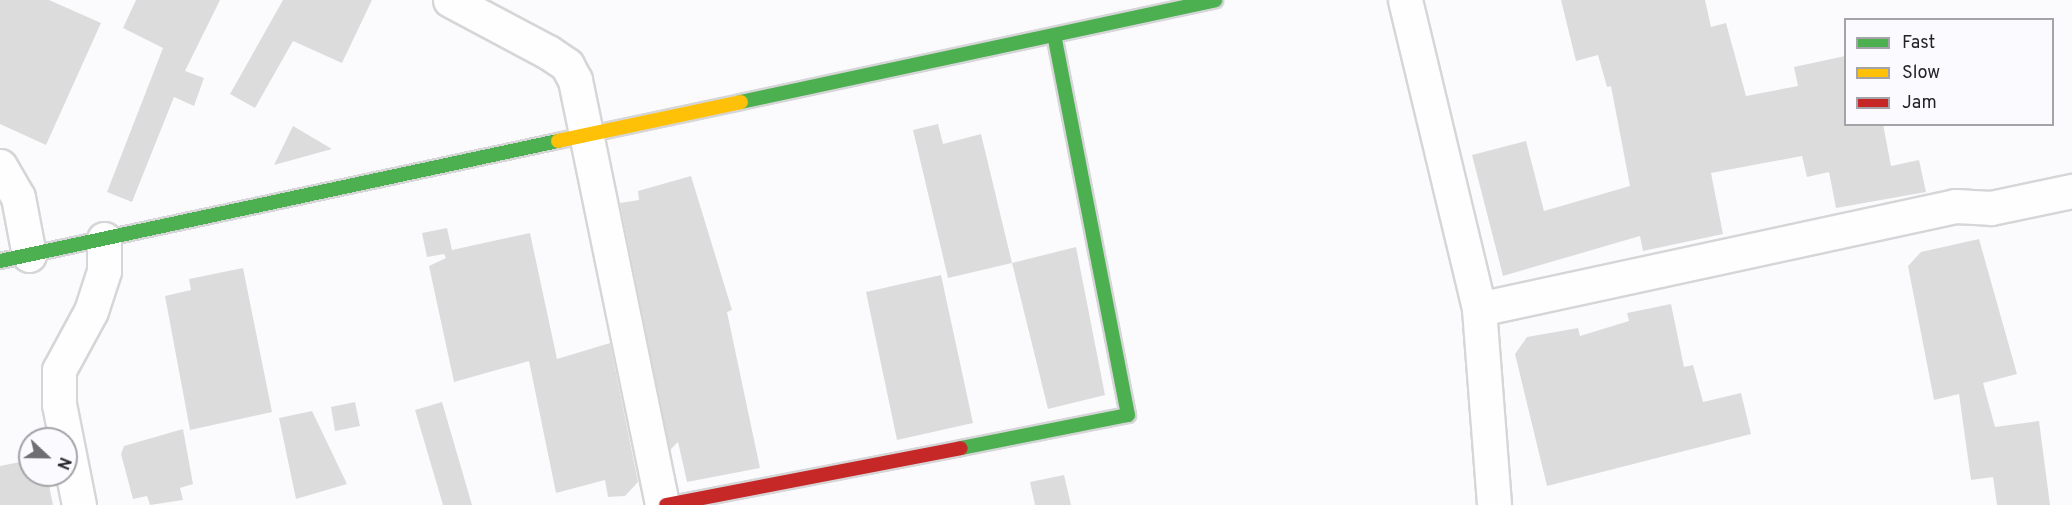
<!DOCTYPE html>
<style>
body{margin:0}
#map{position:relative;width:2072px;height:505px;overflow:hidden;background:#fbfbfe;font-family:Overpass,sans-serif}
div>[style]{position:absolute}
.building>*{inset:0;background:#dddcdd}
.roads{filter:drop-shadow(2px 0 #d6d6d8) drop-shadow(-2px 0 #d6d6d8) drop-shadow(0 2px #d6d6d8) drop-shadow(0 -2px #d6d6d8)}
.street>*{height:33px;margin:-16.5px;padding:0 16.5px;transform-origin:16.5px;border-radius:16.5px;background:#fefeff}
.fast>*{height:14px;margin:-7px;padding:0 7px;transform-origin:7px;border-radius:7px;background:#4caf50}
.slow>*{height:14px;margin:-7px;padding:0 7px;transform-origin:7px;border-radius:7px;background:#ffc107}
.jam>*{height:14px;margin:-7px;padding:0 7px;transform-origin:7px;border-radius:7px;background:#c62828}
span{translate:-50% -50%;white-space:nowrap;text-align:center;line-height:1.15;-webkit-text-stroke:5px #fafaff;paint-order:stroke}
.legend{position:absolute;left:1844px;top:18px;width:210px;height:108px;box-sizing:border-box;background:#fafaff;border:2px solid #a4a4a8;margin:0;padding:8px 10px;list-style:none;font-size:18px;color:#242426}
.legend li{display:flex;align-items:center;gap:12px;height:30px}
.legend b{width:30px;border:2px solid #a4a4a8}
.north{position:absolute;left:18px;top:427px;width:60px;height:60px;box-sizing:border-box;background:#fafaff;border:2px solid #a4a4a8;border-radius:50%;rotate:112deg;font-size:16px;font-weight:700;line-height:24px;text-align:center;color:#242426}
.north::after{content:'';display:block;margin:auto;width:21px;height:27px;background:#6f6f72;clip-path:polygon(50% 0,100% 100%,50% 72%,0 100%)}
</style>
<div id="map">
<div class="building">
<div style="clip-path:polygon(0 0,49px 0,101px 23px,46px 145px,0 124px)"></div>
<div style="clip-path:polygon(136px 0,220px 0,185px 71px,204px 78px,194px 106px,174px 97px,132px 202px,107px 192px,163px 48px,123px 28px)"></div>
<div style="clip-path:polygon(283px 0,372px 0,342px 63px,293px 41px,255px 108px,230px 94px)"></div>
<div style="clip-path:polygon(1561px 0,1705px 0,1711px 27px,1726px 23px,1746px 96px,1798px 86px,1794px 67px,1845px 56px,1845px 124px,1883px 124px,1891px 166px,1919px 160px,1926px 192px,1836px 208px,1829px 172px,1807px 177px,1802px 156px,1711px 173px,1723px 234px,1643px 251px,1640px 236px,1503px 276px,1472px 155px,1526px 141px,1544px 211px,1630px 186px,1611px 86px,1607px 87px,1598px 55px,1576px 61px)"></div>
<div style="clip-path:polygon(938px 124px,943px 144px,981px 134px,1012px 263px,948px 278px,913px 130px)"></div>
<div style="clip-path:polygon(293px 126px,332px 149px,274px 165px)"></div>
<div style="clip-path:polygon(691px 176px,732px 310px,727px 312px,760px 468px,687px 482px,678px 442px,670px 450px,620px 203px,639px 200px,638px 191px)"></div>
<div style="clip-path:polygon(447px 228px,452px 250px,530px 233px,557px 359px,610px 343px,638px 482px,625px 496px,608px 497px,605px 480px,556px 493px,529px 361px,454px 382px,429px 266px,446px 258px,444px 254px,427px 257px,422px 233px)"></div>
<div style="clip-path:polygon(1979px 239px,2017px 374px,1983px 383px,1995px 427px,2039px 421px,2050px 505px,1997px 505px,1993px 477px,1971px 480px,1959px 394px,1934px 400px,1908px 266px,1921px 252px)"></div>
<div style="clip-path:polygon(1076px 247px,1105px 395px,1048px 409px,1012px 263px)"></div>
<div style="clip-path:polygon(243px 268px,272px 412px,190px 430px,165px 296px,191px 290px,189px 279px)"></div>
<div style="clip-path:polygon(941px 275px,973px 423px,897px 440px,866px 292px)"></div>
<div style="clip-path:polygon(1671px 304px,1684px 367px,1693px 365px,1703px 402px,1741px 393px,1751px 434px,1547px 486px,1515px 354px,1527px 337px,1578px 328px,1580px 336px,1629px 321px,1627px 313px)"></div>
<div style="clip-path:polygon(355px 402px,360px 426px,335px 431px,331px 407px)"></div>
<div style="clip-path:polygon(442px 402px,472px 505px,443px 505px,415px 410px)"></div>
<div style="clip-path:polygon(312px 411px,347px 484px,296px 499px,279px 418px)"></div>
<div style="clip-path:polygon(183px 429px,193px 484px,180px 488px,183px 500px,150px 505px,147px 496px,133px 499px,121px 454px,124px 446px)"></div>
<div style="clip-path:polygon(30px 460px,30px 475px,47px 475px,53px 505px,0 505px,0 466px)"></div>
<div style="clip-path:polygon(1064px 475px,1071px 505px,1035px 505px,1030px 482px)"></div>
</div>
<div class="roads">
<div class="street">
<div style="left:450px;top:0;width:111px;rotate:28deg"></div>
<div style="left:548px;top:52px;width:23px;rotate:34deg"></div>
<div style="left:567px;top:65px;width:17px;rotate:62deg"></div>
<div style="left:575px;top:80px;width:434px;rotate:78.4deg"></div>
<div style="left:1405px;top:0;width:318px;rotate:76.5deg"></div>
<div style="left:1479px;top:309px;width:197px;rotate:85.6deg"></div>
<div style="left:0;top:166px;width:36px;rotate:60deg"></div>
<div style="left:18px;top:197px;width:59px;rotate:79.3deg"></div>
<div style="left:1479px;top:309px;width:487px;rotate:-12.2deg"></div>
<div style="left:1955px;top:206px;width:36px;rotate:3deg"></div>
<div style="left:1991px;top:208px;width:83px;rotate:-11.9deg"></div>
<div style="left:79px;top:505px;width:103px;rotate:-101.2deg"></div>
<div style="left:59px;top:404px;width:34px;rotate:-90deg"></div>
<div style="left:59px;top:370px;width:67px;rotate:-61.5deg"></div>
<div style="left:91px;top:311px;width:42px;rotate:-72deg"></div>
<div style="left:104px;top:271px;width:32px;rotate:-90deg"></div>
</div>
<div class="fast">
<div style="left:741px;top:102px;width:485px;rotate:-12.1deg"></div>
<div style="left:0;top:261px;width:571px;rotate:-12.14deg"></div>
<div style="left:961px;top:448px;width:170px;rotate:-11.2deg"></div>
<div style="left:1128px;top:415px;width:386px;rotate:-101deg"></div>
</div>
<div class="slow">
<div style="left:558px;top:141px;width:187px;rotate:-12deg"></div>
</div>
<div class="jam">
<div style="left:666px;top:505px;width:300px;rotate:-10.9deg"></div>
</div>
</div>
<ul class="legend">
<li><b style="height:8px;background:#4caf50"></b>Fast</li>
<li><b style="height:8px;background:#ffc107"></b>Slow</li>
<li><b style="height:8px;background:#c62828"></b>Jam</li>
</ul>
<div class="north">N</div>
</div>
